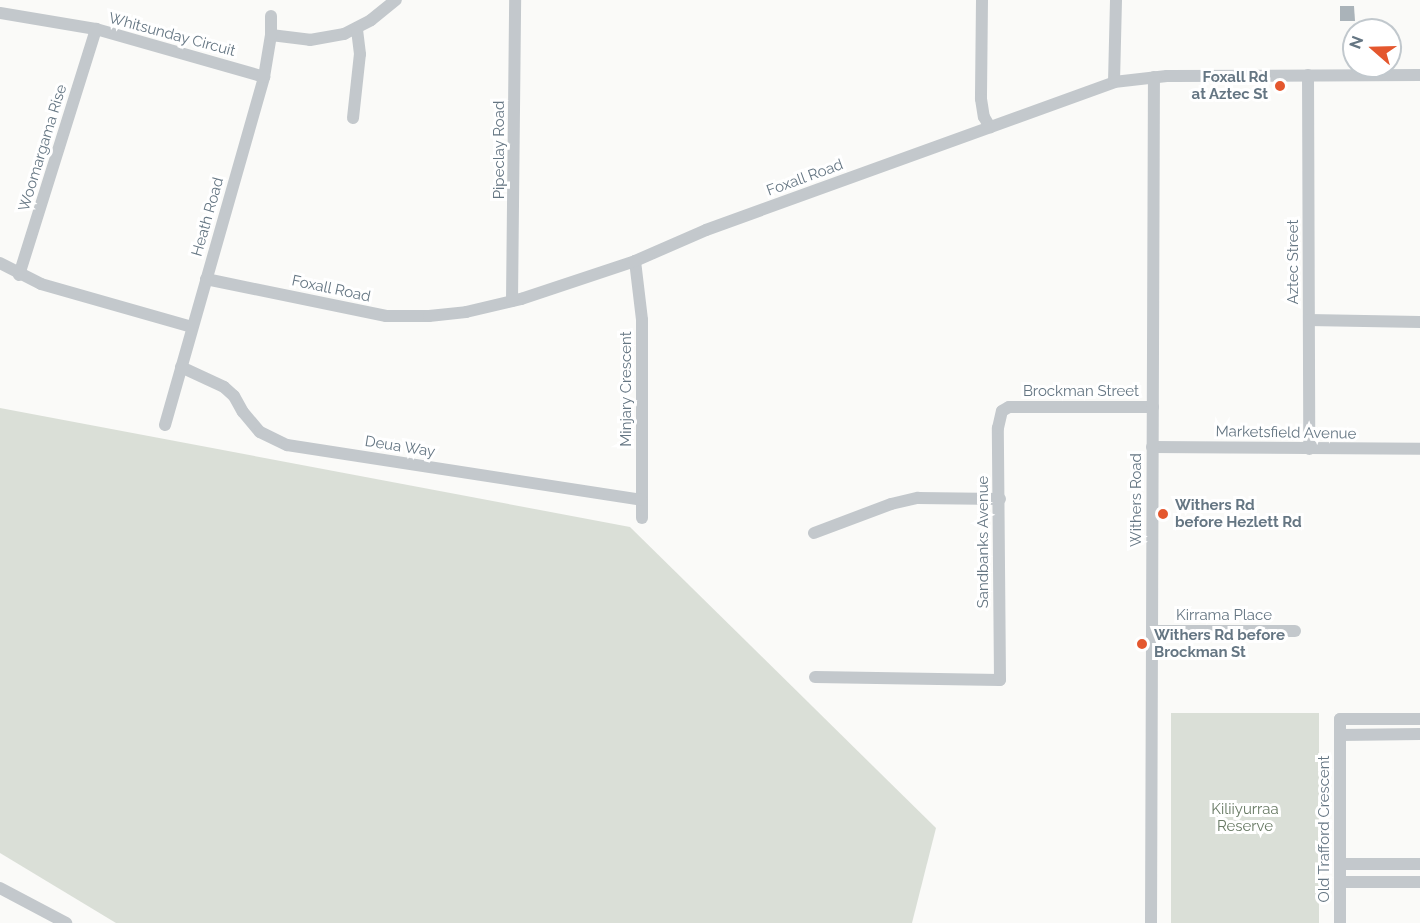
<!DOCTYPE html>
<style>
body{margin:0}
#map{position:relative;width:1420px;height:923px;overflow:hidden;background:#fafaf8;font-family:Raleway,sans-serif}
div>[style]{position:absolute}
.green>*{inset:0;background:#dadfd7}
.building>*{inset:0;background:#aab3b9}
.minor>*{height:12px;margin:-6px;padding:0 6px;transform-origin:6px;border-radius:6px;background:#c3c8cc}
.dots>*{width:16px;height:16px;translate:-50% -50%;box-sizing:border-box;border:3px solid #fff;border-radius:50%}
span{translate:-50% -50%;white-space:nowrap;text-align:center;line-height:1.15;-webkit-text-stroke:6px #fff;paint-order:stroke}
.street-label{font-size:15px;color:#657683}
.poi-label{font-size:15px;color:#657683;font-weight:700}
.right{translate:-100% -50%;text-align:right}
.left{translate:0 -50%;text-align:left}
.park-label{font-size:15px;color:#687a64}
.north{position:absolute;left:1342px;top:18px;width:60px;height:60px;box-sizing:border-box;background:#fff;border:2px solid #c1c8cd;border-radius:50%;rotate:290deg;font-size:16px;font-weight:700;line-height:24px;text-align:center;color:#657683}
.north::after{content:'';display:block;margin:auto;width:21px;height:27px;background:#e4572e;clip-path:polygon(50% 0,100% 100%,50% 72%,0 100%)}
</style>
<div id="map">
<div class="green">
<div style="clip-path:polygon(0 408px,630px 527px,936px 828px,912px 923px,116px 923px,0 853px)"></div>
<div style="clip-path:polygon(1171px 713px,1319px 713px,1319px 923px,1171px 923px)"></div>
</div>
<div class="building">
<div style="clip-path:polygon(1340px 6px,1354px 6px,1355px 21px,1340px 21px)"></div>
</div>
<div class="minor">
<div style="left:982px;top:0;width:99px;rotate:90.6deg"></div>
<div style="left:981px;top:99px;width:18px;rotate:81deg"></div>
<div style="left:984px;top:117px;width:12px;rotate:59deg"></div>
<div style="left:0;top:13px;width:97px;rotate:9.5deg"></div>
<div style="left:96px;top:29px;width:175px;rotate:15.9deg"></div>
<div style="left:271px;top:35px;width:39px;rotate:7deg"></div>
<div style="left:310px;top:40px;width:35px;rotate:-10deg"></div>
<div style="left:344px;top:34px;width:30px;rotate:-27deg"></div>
<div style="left:371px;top:20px;width:32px;rotate:-39deg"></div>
<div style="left:1308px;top:75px;width:374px;rotate:89.8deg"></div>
<div style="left:1114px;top:82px;width:82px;rotate:-88.6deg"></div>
<div style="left:353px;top:118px;width:64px;rotate:-83.8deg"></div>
<div style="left:360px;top:54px;width:26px;rotate:-97deg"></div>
<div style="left:635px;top:261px;width:59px;rotate:83.2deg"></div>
<div style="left:642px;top:320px;width:198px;rotate:90deg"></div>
<div style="left:0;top:263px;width:46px;rotate:27.1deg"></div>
<div style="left:41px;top:284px;width:157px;rotate:15.9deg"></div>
<div style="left:19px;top:275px;width:258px;rotate:-72.6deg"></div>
<div style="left:206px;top:279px;width:184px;rotate:11.6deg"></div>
<div style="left:386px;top:316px;width:43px"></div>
<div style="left:429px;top:316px;width:37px;rotate:-6deg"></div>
<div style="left:466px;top:312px;width:57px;rotate:-13.3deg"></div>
<div style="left:521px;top:299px;width:120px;rotate:-18.4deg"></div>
<div style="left:635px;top:261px;width:77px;rotate:-23.6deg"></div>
<div style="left:706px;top:230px;width:434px;rotate:-19.9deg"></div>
<div style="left:1114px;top:82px;width:53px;rotate:-6.5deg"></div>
<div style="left:1167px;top:76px;width:253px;rotate:-0.2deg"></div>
<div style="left:512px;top:301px;width:301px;rotate:-89.4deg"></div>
<div style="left:1309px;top:320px;width:111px;rotate:1deg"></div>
<div style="left:181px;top:367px;width:47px;rotate:24.9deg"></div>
<div style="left:224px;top:387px;width:13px;rotate:42deg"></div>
<div style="left:234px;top:396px;width:18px;rotate:61deg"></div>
<div style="left:243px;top:412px;width:26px;rotate:50deg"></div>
<div style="left:260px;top:432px;width:30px;rotate:26deg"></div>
<div style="left:287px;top:445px;width:359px;rotate:8.8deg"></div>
<div style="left:165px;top:425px;width:362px;rotate:-74.1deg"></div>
<div style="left:264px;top:77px;width:43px;rotate:-80.5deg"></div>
<div style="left:271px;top:35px;width:19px;rotate:-90deg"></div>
<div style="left:1152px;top:447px;width:268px;rotate:0.4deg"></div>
<div style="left:814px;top:533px;width:82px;rotate:-20.6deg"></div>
<div style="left:891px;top:504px;width:28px;rotate:-13deg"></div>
<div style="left:918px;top:498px;width:82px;rotate:0.7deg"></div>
<div style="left:1152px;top:631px;width:143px"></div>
<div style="left:815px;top:677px;width:185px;rotate:0.9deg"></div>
<div style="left:1000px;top:680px;width:252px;rotate:-90.5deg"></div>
<div style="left:998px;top:428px;width:17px;rotate:-77deg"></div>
<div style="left:1002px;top:411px;width:8px;rotate:-30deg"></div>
<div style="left:1009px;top:407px;width:144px"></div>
<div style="left:1340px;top:735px;width:80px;rotate:-0.7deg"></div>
<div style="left:1340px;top:864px;width:80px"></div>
<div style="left:1340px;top:882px;width:80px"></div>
<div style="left:0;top:888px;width:75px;rotate:27.9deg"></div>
<div style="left:1151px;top:923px;width:846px;rotate:-89.8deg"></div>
<div style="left:1340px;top:923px;width:204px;rotate:-90deg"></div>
<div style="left:1340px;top:719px;width:80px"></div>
</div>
<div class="dots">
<div style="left:1280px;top:86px;background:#e4572e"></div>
<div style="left:1163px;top:514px;background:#e4572e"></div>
<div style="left:1142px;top:644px;background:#e4572e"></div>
</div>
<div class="street-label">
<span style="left:172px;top:35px;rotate:15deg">Whitsunday Circuit</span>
<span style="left:43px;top:148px;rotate:-73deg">Woomargama Rise</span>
<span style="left:500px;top:150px;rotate:-90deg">Pipeclay Road</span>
<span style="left:805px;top:178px;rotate:-20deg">Foxall Road</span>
<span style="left:208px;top:217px;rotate:-74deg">Heath Road</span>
<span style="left:1294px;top:262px;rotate:-90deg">Aztec Street</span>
<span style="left:331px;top:289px;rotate:12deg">Foxall Road</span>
<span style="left:627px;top:389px;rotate:-90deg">Minjary Crescent</span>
<span style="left:1081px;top:392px">Brockman Street</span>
<span style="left:1286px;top:433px;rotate:1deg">Marketsfield Avenue</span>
<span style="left:400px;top:447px;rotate:9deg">Deua Way</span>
<span style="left:1137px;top:500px;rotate:-90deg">Withers Road</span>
<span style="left:984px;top:542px;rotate:-90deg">Sandbanks Avenue</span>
<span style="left:1224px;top:616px">Kirrama Place</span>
<span style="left:1325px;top:829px;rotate:-90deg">Old Trafford Crescent</span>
</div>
<div class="poi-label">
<span class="right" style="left:1268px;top:86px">Foxall Rd<br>at Aztec St</span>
<span class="left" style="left:1175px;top:514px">Withers Rd<br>before Hezlett Rd</span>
<span class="left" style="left:1154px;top:644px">Withers Rd before<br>Brockman St</span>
</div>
<div class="park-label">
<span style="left:1245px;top:818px">Kiliiyurraa<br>Reserve</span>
</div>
<div class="north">N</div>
</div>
